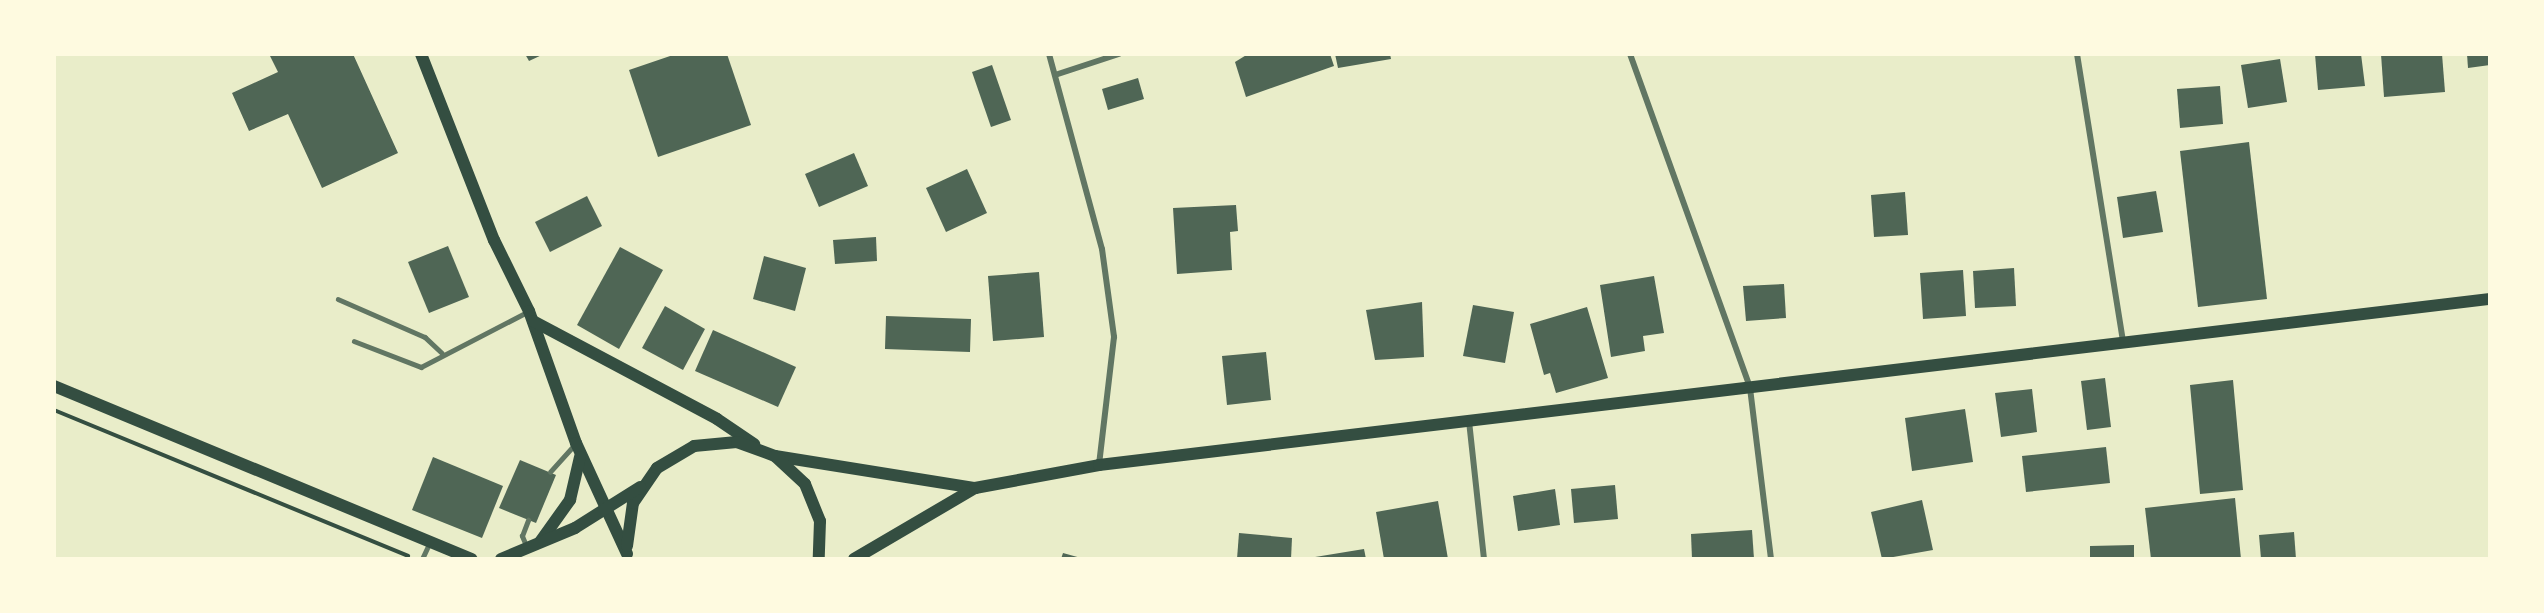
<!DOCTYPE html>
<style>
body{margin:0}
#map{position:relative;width:2544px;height:613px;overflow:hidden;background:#e9edc9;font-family:"Varela Round",sans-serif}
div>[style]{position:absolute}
.building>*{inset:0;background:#4f6655}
.path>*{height:4px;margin:-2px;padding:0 2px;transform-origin:2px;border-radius:2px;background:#344e41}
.service>*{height:4.5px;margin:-2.25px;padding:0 2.25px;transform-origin:2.25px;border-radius:2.25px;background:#617663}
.minor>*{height:6px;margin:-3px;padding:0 3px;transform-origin:3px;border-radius:3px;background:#617663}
.secondary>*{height:12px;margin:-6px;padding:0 6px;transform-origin:6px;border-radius:6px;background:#344e41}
span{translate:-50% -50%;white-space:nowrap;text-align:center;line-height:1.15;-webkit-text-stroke:6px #fefae0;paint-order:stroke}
.frame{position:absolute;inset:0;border:56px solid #fefae0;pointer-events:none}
</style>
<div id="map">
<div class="building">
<div style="clip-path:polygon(269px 54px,353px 54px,398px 153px,322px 188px,288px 114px,249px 131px,232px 93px,278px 72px)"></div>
<div style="clip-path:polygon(525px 54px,544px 54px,529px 61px)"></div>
<div style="clip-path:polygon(676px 54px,727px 54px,751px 125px,658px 157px,629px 70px)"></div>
<div style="clip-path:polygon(1248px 54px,1330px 54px,1334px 66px,1246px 97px,1235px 62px)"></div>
<div style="clip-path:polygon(1335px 54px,1390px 54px,1391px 59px,1338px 68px)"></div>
<div style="clip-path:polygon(2315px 54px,2361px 54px,2365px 86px,2318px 90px)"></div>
<div style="clip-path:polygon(2381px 54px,2442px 54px,2445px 92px,2384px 97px)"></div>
<div style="clip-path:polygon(2467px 54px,2490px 54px,2490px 65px,2468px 68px)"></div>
<div style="clip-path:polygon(2280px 59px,2287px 102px,2248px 108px,2241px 65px)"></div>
<div style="clip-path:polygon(992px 65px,1011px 120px,991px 127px,972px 72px)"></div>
<div style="clip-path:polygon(1138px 78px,1144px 99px,1108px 110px,1102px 89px)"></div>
<div style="clip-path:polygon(2220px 86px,2223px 124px,2180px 128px,2177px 89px)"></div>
<div style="clip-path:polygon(2249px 142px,2267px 299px,2198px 307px,2180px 151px)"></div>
<div style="clip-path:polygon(854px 153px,868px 186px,819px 207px,805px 174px)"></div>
<div style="clip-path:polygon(967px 169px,987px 213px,946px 232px,926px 188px)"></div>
<div style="clip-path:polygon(2156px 191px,2163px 232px,2123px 238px,2117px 197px)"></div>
<div style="clip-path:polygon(1905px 192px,1908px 235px,1874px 237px,1871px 195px)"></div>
<div style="clip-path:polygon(587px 196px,602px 226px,550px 252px,535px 222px)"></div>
<div style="clip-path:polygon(1236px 205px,1238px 231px,1230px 232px,1232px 270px,1177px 274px,1173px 208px)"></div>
<div style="clip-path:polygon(876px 237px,877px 261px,835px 264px,833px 240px)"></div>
<div style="clip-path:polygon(448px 246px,469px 297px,429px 313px,408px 262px)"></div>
<div style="clip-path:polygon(620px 247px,663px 270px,619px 349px,577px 325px)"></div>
<div style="clip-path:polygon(764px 256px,806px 268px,795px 311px,753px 299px)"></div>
<div style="clip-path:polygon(2014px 268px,2016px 306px,1975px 308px,1973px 271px)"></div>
<div style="clip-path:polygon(1963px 270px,1966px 316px,1923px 319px,1920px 273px)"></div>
<div style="clip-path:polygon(1039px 272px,1044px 337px,993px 341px,988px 276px)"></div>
<div style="clip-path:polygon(1654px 276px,1664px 333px,1643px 336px,1645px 351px,1611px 357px,1600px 285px)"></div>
<div style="clip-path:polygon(1784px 284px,1786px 318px,1746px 321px,1743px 286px)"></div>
<div style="clip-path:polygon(1422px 302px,1424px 357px,1375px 360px,1366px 310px)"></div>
<div style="clip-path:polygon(1473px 305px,1514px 312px,1505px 363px,1463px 356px)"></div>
<div style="clip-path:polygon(665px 306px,705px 329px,683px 370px,642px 348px)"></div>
<div style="clip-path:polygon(1587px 307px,1608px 378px,1556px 393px,1550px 373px,1544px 375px,1530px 324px)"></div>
<div style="clip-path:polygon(886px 316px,971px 319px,970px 352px,885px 349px)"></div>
<div style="clip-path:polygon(713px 330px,796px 367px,778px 407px,695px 371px)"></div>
<div style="clip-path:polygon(1266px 352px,1271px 400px,1227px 405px,1222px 356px)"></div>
<div style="clip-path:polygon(2105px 378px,2111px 427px,2087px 430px,2081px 381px)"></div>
<div style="clip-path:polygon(2233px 380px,2243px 490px,2200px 494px,2190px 385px)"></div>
<div style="clip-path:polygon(2032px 389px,2037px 432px,2001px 437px,1995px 393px)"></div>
<div style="clip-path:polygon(1965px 409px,1973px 462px,1912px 471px,1905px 418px)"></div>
<div style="clip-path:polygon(2106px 447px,2110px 483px,2026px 492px,2022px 456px)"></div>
<div style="clip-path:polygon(433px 457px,503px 486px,482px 538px,412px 510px)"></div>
<div style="clip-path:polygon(520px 460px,556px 475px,536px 523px,499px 508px)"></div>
<div style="clip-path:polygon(1615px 485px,1618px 519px,1574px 523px,1571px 489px)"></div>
<div style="clip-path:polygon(1555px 489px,1560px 525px,1518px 531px,1513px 496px)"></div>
<div style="clip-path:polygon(2235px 498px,2241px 559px,2151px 559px,2145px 508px)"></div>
<div style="clip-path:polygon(1922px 500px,1933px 550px,1882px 559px,1871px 512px)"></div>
<div style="clip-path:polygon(1438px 501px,1448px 559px,1384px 559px,1376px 512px)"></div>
<div style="clip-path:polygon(1752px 530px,1754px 559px,1692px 559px,1691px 534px)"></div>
<div style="clip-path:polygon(2294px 532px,2296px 559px,2261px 559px,2259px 535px)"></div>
<div style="clip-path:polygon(1239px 533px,1292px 538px,1291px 559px,1237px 559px)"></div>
<div style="clip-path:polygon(2134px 545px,2134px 559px,2090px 559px,2090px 546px)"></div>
<div style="clip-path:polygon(1364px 549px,1366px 559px,1309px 559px,1309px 558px)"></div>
<div style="clip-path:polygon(1063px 553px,1081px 558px,1081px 559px,1061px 559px)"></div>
</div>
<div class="path">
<div style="left:54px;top:410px;width:383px;rotate:22.4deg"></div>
</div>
<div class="service">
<div style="left:338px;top:299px;width:95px;rotate:23.6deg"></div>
<div style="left:425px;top:337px;width:23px;rotate:43deg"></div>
<div style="left:354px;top:341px;width:72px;rotate:21.2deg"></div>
<div style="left:421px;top:367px;width:119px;rotate:-27.4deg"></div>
<div style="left:550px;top:472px;width:36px;rotate:-48deg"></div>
<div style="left:527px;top:548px;width:13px;rotate:-113deg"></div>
<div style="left:522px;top:536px;width:17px;rotate:-69deg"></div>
<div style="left:422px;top:559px;width:17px;rotate:-65deg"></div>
</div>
<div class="minor">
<div style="left:1049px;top:54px;width:202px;rotate:74.8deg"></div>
<div style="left:1102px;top:249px;width:89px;rotate:82.2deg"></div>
<div style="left:1114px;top:337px;width:128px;rotate:96.7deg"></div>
<div style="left:1630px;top:54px;width:355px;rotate:70.2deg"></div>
<div style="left:1750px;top:388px;width:172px;rotate:83deg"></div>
<div style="left:2077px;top:54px;width:290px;rotate:80.9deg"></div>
<div style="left:1058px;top:74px;width:64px;rotate:-18.2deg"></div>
<div style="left:1469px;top:421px;width:139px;rotate:83.8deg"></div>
</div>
<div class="secondary">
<div style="left:421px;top:54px;width:200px;rotate:68.6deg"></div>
<div style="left:494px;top:240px;width:79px;rotate:63.8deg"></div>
<div style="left:529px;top:311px;width:140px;rotate:70.4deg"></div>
<div style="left:576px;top:443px;width:122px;rotate:65.3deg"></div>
<div style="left:533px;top:321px;width:208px;rotate:28deg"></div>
<div style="left:717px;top:419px;width:45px;rotate:34deg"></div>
<div style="left:54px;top:386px;width:452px;rotate:22.5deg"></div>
<div style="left:775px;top:456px;width:203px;rotate:9.1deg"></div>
<div style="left:540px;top:542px;width:52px;rotate:-54.5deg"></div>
<div style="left:570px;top:500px;width:44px;rotate:-76.9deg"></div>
<div style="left:627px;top:546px;width:43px;rotate:-82.1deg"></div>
<div style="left:633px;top:503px;width:42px;rotate:-55.6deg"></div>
<div style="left:657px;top:468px;width:43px;rotate:-30.7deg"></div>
<div style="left:694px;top:446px;width:43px;rotate:-5.3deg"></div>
<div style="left:737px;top:442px;width:40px;rotate:20.2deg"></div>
<div style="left:775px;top:456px;width:41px;rotate:43deg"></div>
<div style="left:805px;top:484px;width:40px;rotate:68deg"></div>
<div style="left:820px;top:521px;width:38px;rotate:92deg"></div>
<div style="left:501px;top:559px;width:80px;rotate:-22.7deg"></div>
<div style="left:575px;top:528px;width:77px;rotate:-32.2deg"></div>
<div style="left:854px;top:559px;width:140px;rotate:-30.4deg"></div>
<div style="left:975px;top:488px;width:126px;rotate:-10.5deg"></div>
<div style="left:1099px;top:465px;width:1401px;rotate:-6.81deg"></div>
</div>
<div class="frame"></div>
</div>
